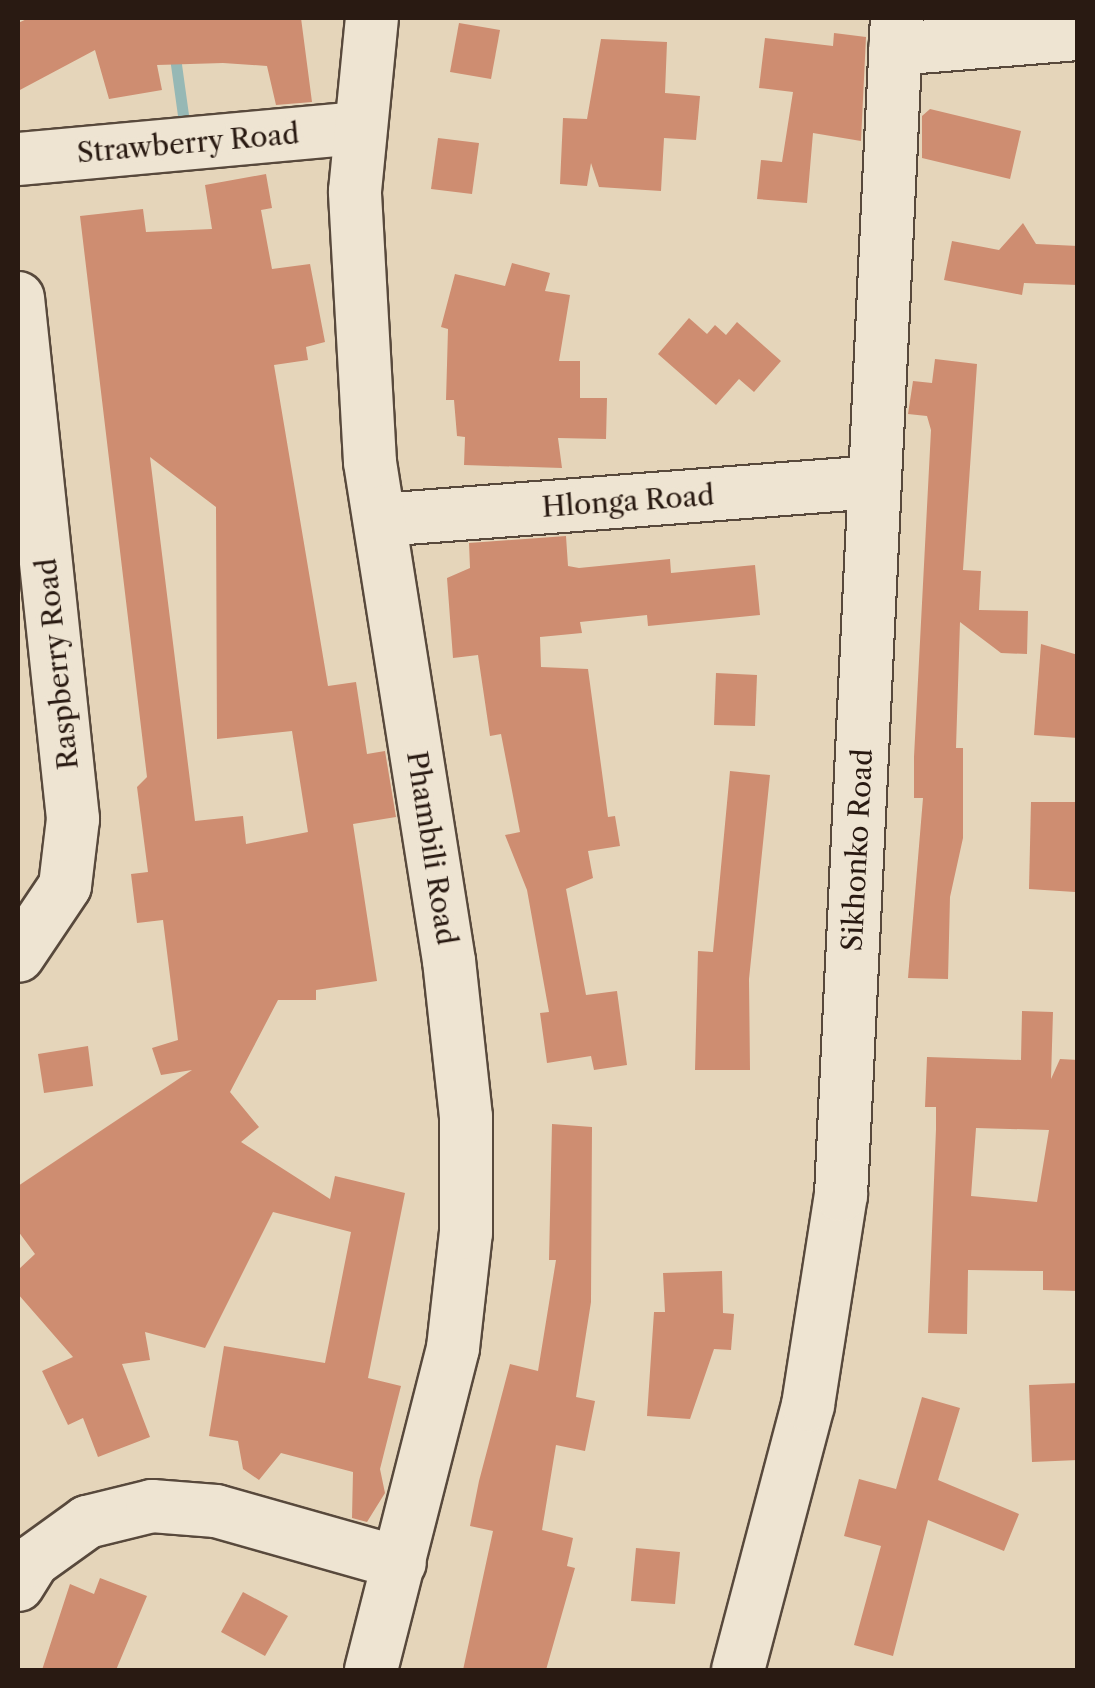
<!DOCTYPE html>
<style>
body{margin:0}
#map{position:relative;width:1095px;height:1688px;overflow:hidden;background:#e5d5ba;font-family:"Libre Caslon Text",serif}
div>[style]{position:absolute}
.stream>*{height:11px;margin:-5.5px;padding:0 5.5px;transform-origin:5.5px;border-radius:5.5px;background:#96b8b5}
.building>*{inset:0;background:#ce8d71}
.roads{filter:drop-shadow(2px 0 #58493c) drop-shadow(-2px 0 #58493c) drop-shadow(0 2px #58493c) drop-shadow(0 -2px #58493c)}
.minor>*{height:52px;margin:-26px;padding:0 26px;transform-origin:26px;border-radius:26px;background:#eee4d2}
span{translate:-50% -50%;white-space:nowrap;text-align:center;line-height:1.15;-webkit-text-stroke:9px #eee4d2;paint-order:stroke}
.street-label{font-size:28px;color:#291a12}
.frame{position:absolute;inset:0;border:20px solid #291a12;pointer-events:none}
</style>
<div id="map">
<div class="stream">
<div style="left:174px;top:50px;width:66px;rotate:82.1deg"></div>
</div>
<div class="building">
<div style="clip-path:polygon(29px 18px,301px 18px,312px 102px,276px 105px,267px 66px,223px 63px,157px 65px,162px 90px,109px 99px,95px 50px,18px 91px,18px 23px)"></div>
<div style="clip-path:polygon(459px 23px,500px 30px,491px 79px,450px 72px)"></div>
<div style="clip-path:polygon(834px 33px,866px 37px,861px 141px,813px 133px,807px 203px,757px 199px,761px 160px,782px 162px,793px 92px,759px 88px,765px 38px,833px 46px)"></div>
<div style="clip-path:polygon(601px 39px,667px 42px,665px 93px,700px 96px,696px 140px,664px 138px,661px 191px,599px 187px,591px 163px,587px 186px,560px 184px,563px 118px,587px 119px)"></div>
<div style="clip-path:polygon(930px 109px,1021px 131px,1010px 179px,922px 158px,922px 116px)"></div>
<div style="clip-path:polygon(438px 138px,479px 143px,472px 194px,431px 189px)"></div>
<div style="clip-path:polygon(evenodd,266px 174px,272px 208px,261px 210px,272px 269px,310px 264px,325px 342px,306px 347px,308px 360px,274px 365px,328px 686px,356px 682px,367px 754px,385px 751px,396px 817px,353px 824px,377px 981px,316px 990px,316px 1000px,278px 1000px,230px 1092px,259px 1127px,241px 1142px,330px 1199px,335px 1176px,405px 1193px,368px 1378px,401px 1386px,380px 1469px,385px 1493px,367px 1522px,352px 1518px,353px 1472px,281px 1453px,259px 1480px,243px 1469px,238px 1441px,209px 1436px,224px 1346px,325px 1363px,351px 1232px,273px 1212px,205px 1348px,145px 1332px,150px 1360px,122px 1364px,150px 1437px,98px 1457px,83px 1418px,68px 1425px,42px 1371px,73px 1357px,18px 1294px,18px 1270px,35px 1254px,18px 1231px,18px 1186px,192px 1070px,161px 1075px,152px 1048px,178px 1040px,163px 920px,137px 923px,131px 874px,148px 872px,137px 787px,147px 777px,80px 216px,143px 209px,146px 232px,212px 229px,205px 185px,266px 174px,150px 457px,216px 507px,217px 739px,292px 731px,308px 832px,246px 844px,243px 816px,195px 821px,150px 457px)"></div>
<div style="clip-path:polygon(1023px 223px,1036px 244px,1078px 246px,1078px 285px,1024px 283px,1022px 295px,944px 280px,952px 241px,999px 250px)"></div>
<div style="clip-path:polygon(512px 263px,550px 273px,545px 291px,570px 295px,559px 361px,580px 361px,580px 398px,607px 398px,606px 439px,558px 438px,562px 468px,464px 465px,465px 437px,457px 436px,454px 400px,446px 400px,448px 329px,441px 327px,455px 274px,505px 286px)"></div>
<div style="clip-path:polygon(689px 318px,707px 334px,715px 325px,726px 335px,737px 322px,781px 361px,754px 392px,739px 379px,716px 405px,658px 354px)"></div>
<div style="clip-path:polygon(935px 359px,977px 364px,963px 570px,981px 571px,979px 610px,1028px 611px,1027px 654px,1001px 653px,960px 622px,956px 748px,963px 748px,963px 838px,950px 897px,948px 979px,908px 978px,923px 798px,914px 798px,914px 757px,931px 430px,927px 416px,908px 414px,913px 381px,932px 383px)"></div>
<div style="clip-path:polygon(566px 536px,568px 566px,579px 568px,670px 559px,671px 573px,755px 565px,760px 615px,648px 626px,647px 615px,580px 622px,582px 633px,540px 637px,541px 667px,588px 669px,608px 817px,615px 816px,620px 846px,588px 851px,593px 878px,566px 889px,586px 995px,617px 991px,627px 1065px,594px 1070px,591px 1056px,547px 1063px,540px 1013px,549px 1012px,527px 890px,505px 835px,520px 832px,501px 734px,490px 736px,478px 655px,453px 658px,447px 578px,470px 568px,469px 543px)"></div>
<div style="clip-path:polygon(1041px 644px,1078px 655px,1078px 738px,1034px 735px)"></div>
<div style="clip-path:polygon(716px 673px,757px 675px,755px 726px,714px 725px)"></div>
<div style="clip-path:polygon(730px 771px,770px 775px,749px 979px,750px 1070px,695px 1070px,698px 951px,713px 952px)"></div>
<div style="clip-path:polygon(1031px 802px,1078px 802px,1075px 892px,1029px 889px)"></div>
<div style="clip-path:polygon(evenodd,1022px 1011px,1053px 1012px,1051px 1079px,1060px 1059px,1078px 1060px,1078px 1291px,1043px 1290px,1043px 1271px,968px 1270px,967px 1334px,928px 1333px,936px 1129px,936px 1107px,925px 1107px,927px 1057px,1021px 1060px,1022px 1011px,976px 1128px,1049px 1130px,1037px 1202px,971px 1196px,976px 1128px)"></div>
<div style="clip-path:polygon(88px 1046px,93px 1086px,44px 1093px,38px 1054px)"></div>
<div style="clip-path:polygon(552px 1124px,592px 1127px,591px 1302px,576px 1397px,595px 1401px,585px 1451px,556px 1445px,542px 1530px,573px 1538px,567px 1566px,575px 1568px,546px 1670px,463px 1670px,493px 1531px,470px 1526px,479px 1481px,510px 1364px,538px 1371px,556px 1260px,549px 1260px)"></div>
<div style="clip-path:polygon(722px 1271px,723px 1313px,734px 1314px,731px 1350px,714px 1349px,690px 1419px,647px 1416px,654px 1312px,665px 1312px,663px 1273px)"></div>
<div style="clip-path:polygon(1078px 1383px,1078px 1460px,1032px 1462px,1029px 1385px)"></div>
<div style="clip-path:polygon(922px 1397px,960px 1408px,938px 1480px,1019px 1514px,1004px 1551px,928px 1520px,893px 1656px,854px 1645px,881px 1546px,844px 1536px,859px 1479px,896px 1489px)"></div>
<div style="clip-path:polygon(636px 1548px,680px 1552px,675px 1604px,631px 1601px)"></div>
<div style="clip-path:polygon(100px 1578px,147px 1596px,116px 1670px,42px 1670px,70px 1584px,94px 1594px)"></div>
<div style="clip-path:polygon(243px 1592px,288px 1616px,265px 1656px,221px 1632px)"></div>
</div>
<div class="roads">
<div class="minor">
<div style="left:895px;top:49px;width:184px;rotate:-4.7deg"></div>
<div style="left:18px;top:159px;width:342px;rotate:-5.2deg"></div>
<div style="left:18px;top:298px;width:524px;rotate:83.97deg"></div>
<div style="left:73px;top:819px;width:67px;rotate:96.8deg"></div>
<div style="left:65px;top:886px;width:84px;rotate:123.9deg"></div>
<div style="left:381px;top:520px;width:495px;rotate:-4.4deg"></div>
<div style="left:18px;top:1585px;width:28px;rotate:-58deg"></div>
<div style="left:33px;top:1561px;width:67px;rotate:-35.8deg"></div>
<div style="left:87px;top:1522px;width:67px;rotate:-13.8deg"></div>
<div style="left:152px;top:1506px;width:64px;rotate:4.5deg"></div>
<div style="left:216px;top:1511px;width:191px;rotate:15.8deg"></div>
<div style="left:371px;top:1670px;width:332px;rotate:-75.7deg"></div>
<div style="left:453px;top:1348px;width:116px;rotate:-83.6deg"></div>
<div style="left:466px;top:1233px;width:116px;rotate:-90deg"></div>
<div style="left:466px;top:1117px;width:157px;rotate:-96.2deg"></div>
<div style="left:449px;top:961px;width:505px;rotate:-99deg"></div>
<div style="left:370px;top:462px;width:271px;rotate:-93.2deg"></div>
<div style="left:355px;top:191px;width:174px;rotate:-84.4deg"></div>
<div style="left:738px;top:1670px;width:274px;rotate:-75.2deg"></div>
<div style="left:808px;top:1405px;width:213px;rotate:-81.1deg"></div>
<div style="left:841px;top:1195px;width:1178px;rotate:-87.28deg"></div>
</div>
</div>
<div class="street-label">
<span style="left:188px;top:143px;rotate:-5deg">Strawberry Road</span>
<span style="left:628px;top:501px;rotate:-4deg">Hlonga Road</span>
<span style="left:57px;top:664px;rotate:-96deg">Raspberry Road</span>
<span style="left:432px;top:848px;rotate:81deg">Phambili Road</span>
<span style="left:857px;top:850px;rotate:-87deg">Sikhonko Road</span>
</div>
<div class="frame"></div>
</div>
